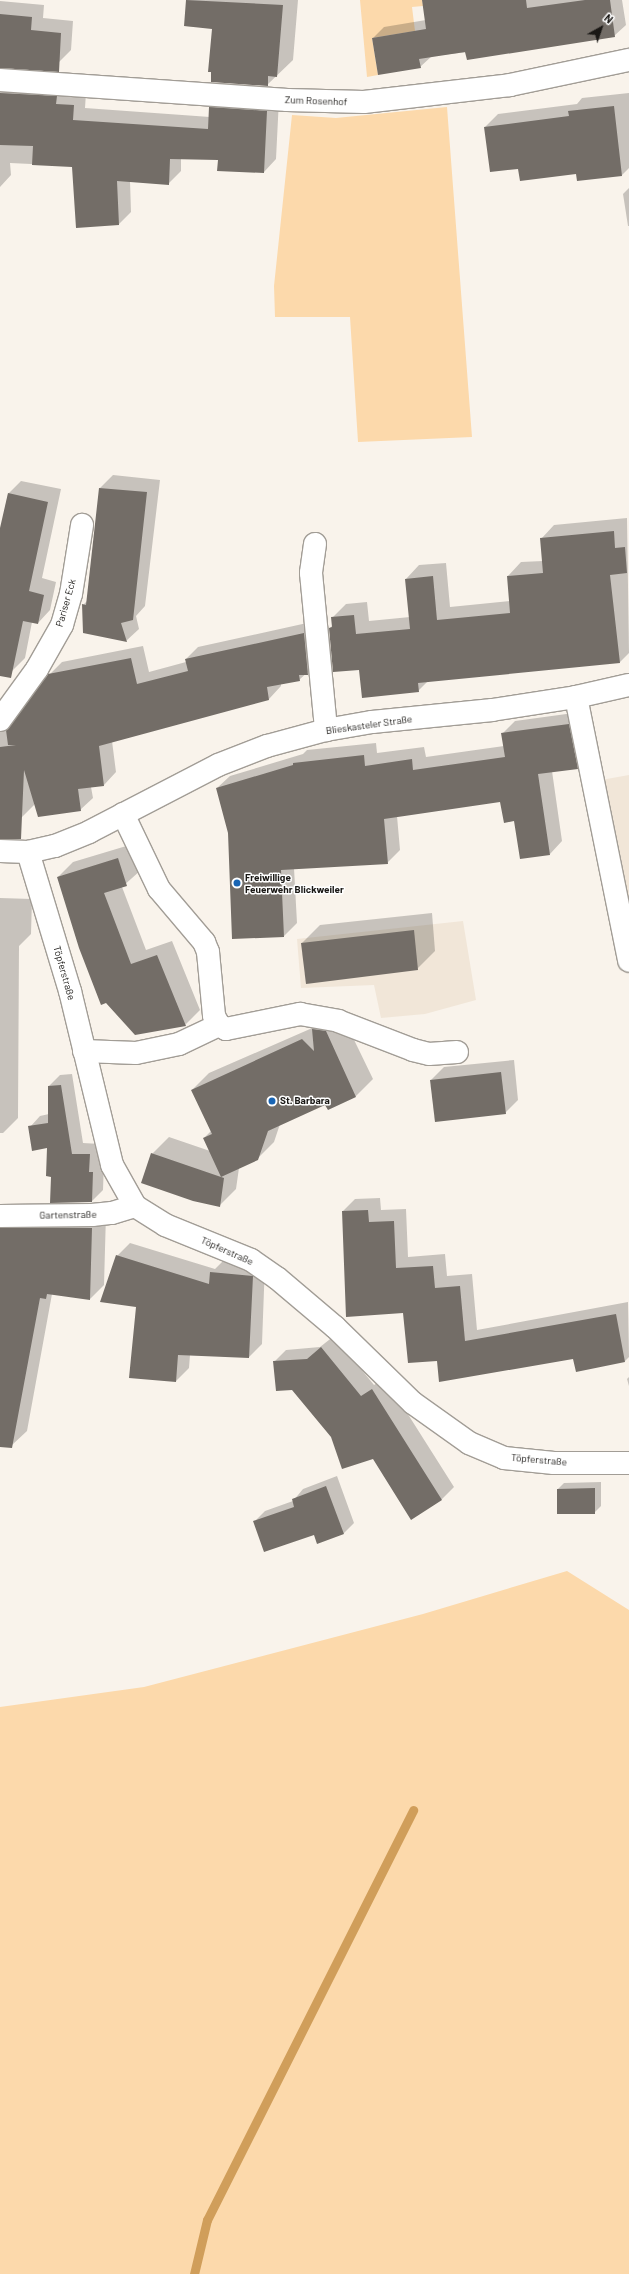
<!DOCTYPE html>
<meta charset="utf-8">
<style>
body{margin:0}
#map{position:relative;width:629px;height:2274px;overflow:hidden;background:#f9f3eb;font-family:Barlow,sans-serif}
div>[style]{position:absolute}
.built>*{inset:0;background:#f1e6d8}
.green>*{inset:0;background:#fcd9ab}
.shadow>*{inset:0;background:#0003}
.stream>*{height:9px;margin:-4.5px;padding:0 4.5px;transform-origin:4.5px;border-radius:4.5px;background:#d09e5a}
.building>*{inset:0;background:#736d67}
.roads{filter:drop-shadow(1px 0 #a29d96) drop-shadow(-1px 0 #a29d96) drop-shadow(0 1px #a29d96) drop-shadow(0 -1px #a29d96)}
.minor>*{height:22px;margin:-11px;padding:0 11px;transform-origin:11px;border-radius:11px;background:#fff}
.dots>*{width:11px;height:11px;translate:-50% -50%;box-sizing:border-box;border:2px solid #fff;border-radius:50%}
span{translate:-50% -50%;white-space:nowrap;text-align:center;line-height:1.15;-webkit-text-stroke:3px #fff;paint-order:stroke}
.street-label{font-size:10px;color:#1a1815}
.poi-label{font-size:10px;color:#1a1815;font-weight:700}
.left{translate:0 -50%;text-align:left}
.north{position:absolute;left:581px;top:8px;width:40px;height:40px;-webkit-text-stroke:3px #fff;paint-order:stroke;rotate:40deg;font-size:11px;font-weight:700;line-height:16px;text-align:center;color:#1a1815}
.north::after{content:'';display:block;margin:auto;width:14px;height:18px;background:#1a1815;clip-path:polygon(50% 0,100% 100%,50% 72%,0 100%)}
</style>
<div id="map">
<div class="built">
<div style="clip-path:polygon(629px 775px,629px 915px,601px 780px)"></div>
<div style="clip-path:polygon(463px 921px,476px 1000px,425px 1014px,381px 1018px,374px 985px,301px 988px,297px 939px)"></div>
</div>
<div class="green">
<div style="clip-path:polygon(360px 0,422px 0,423px 6px,412px 7px,415px 31px,372px 38px,378px 75px,367px 77px)"></div>
<div style="clip-path:polygon(447px 107px,472px 437px,358px 442px,350px 317px,275px 317px,274px 286px,292px 115px,336px 118px)"></div>
<div style="clip-path:polygon(567px 1571px,629px 1610px,629px 2274px,0 2274px,0 1707px,144px 1687px,423px 1614px)"></div>
</div>
<div class="shadow">
<div style="clip-path:polygon(187px 0,298px 0,293px 60px,267px 85px,213px 28px,185px 26px)"></div>
<div style="clip-path:polygon(423px 0,622px 0,626px 25px,614px 36px,432px 56px,420px 67px,373px 38px,384px 27px,426px 20px)"></div>
<div style="clip-path:polygon(0 1px,44px 5px,43px 18px,73px 21px,71px 50px,59px 62px,0 57px)"></div>
<div style="clip-path:polygon(0 71px,86px 93px,85px 108px,210px 117px,210px 108px,223px 95px,279px 99px,276px 159px,264px 172px,219px 159px,181px 158px,181px 171px,168px 184px,130px 181px,131px 212px,119px 224px,77px 227px,73px 166px,10px 163px,11px 175px,0 187px)"></div>
<div style="clip-path:polygon(629px 93px,629px 168px,622px 175px,519px 167px,485px 127px,498px 114px,577px 104px,582px 98px)"></div>
<div style="clip-path:polygon(629px 188px,629px 226px,628px 226px,623px 194px)"></div>
<div style="clip-path:polygon(113px 475px,160px 480px,145px 606px,136px 616px,139px 629px,126px 641px,83px 605px,88px 600px,100px 488px)"></div>
<div style="clip-path:polygon(21px 481px,61px 489px,42px 578px,56px 582px,50px 610px,38px 623px,32px 622px,25px 658px,12px 671px,0 669px,0 533px,8px 494px)"></div>
<div style="clip-path:polygon(627px 518px,629px 653px,620px 662px,428px 681px,418px 691px,360px 669px,330px 628px,333px 625px,332px 618px,346px 604px,367px 602px,369px 621px,410px 617px,406px 579px,419px 565px,446px 563px,450px 607px,510px 601px,508px 576px,521px 562px,543px 561px,541px 539px,554px 525px)"></div>
<div style="clip-path:polygon(316px 621px,320px 661px,299px 680px,281px 684px,281px 686px,269px 699px,112px 741px,116px 772px,104px 785px,91px 787px,93px 798px,80px 810px,34px 800px,34px 805px,21px 818px,0 811px,0 722px,18px 718px,49px 675px,62px 662px,143px 646px,149px 672px,186px 662px,186px 659px,198px 647px)"></div>
<div style="clip-path:polygon(581px 712px,590px 755px,577px 768px,552px 771px,562px 841px,550px 854px,515px 820px,501px 801px,397px 816px,400px 850px,387px 863px,294px 868px,297px 923px,284px 936px,229px 833px,217px 788px,230px 776px,303px 754px,307px 750px,376px 743px,377px 753px,424px 747px,426px 757px,504px 746px,502px 734px,515px 721px)"></div>
<div style="clip-path:polygon(133px 844px,141px 870px,122px 887px,146px 950px,172px 941px,200px 1010px,185px 1025px,135px 1034px,58px 877px,73px 862px)"></div>
<div style="clip-path:polygon(0 898px,32px 899px,31px 934px,19px 946px,18px 1118px,3px 1133px,0 1133px)"></div>
<div style="clip-path:polygon(432px 913px,435px 951px,417px 969px,302px 943px,320px 925px)"></div>
<div style="clip-path:polygon(342px 1015px,373px 1079px,356px 1096px,328px 1109px,326px 1103px,280px 1124px,274px 1142px,257px 1159px,239px 1168px,236px 1189px,219px 1206px,152px 1154px,169px 1137px,210px 1151px,204px 1138px,211px 1131px,192px 1090px,209px 1073px)"></div>
<div style="clip-path:polygon(514px 1060px,518px 1100px,505px 1113px,431px 1080px,444px 1067px)"></div>
<div style="clip-path:polygon(72px 1074px,83px 1143px,100px 1144px,99px 1161px,104px 1161px,103px 1190px,92px 1201px,51px 1202px,52px 1176px,48px 1147px,30px 1127px,40px 1116px,49px 1114px,49px 1086px,60px 1075px)"></div>
<div style="clip-path:polygon(380px 1198px,381px 1210px,406px 1209px,408px 1257px,445px 1254px,447px 1276px,472px 1274px,477px 1330px,628px 1302px,629px 1357px,625px 1361px,577px 1371px,574px 1358px,437px 1360px,343px 1211px,355px 1199px)"></div>
<div style="clip-path:polygon(106px 1214px,104px 1285px,90px 1299px,52px 1294px,27px 1431px,12px 1445px,0 1442px,0 1223px)"></div>
<div style="clip-path:polygon(130px 1243px,215px 1269px,224px 1260px,265px 1263px,262px 1344px,249px 1357px,190px 1355px,189px 1368px,176px 1381px,137px 1306px,117px 1256px)"></div>
<div style="clip-path:polygon(334px 1336px,374px 1385px,385px 1378px,454px 1487px,442px 1499px,411px 1518px,373px 1458px,332px 1437px,292px 1389px,274px 1362px,286px 1350px,320px 1347px)"></div>
<div style="clip-path:polygon(629px 1377px,629px 1386px,627px 1379px)"></div>
<div style="clip-path:polygon(337px 1476px,354px 1523px,344px 1533px,254px 1522px,265px 1511px,293px 1501px,303px 1489px)"></div>
<div style="clip-path:polygon(601px 1482px,601px 1506px,594px 1513px,558px 1489px,564px 1483px)"></div>
</div>
<div class="stream">
<div style="left:194px;top:2274px;width:56px;rotate:-76.5deg"></div>
<div style="left:207px;top:2220px;width:459px;rotate:-63.3deg"></div>
</div>
<div class="building">
<div style="clip-path:polygon(186px 0,283px 5px,277px 77px,268px 76px,268px 86px,211px 82px,211px 72px,208px 72px,212px 29px,184px 26px)"></div>
<div style="clip-path:polygon(422px 0,526px 0,527px 8px,585px 0,610px 0,615px 37px,467px 60px,465px 52px,419px 59px,421px 68px,378px 75px,372px 38px,426px 29px)"></div>
<div style="clip-path:polygon(0 14px,32px 17px,31px 30px,61px 33px,59px 72px,0 68px)"></div>
<div style="clip-path:polygon(0 93px,57px 96px,56px 104px,74px 105px,73px 120px,208px 129px,209px 107px,267px 111px,264px 173px,217px 171px,218px 160px,170px 159px,169px 185px,117px 181px,119px 225px,76px 228px,72px 167px,32px 165px,33px 146px,0 145px)"></div>
<div style="clip-path:polygon(614px 106px,622px 176px,577px 181px,576px 174px,520px 181px,518px 169px,490px 172px,484px 127px,569px 116px,568px 111px)"></div>
<div style="clip-path:polygon(99px 488px,147px 492px,133px 620px,121px 623px,127px 642px,83px 633px,82px 604px,86px 605px)"></div>
<div style="clip-path:polygon(8px 493px,48px 502px,29px 591px,44px 595px,38px 624px,23px 621px,11px 678px,0 676px,0 528px)"></div>
<div style="clip-path:polygon(614px 531px,615px 548px,625px 547px,627px 573px,610px 575px,620px 663px,418px 683px,419px 692px,362px 698px,359px 670px,333px 672px,329px 628px,332px 627px,331px 617px,354px 615px,356px 634px,410px 629px,405px 579px,433px 576px,437px 620px,510px 613px,507px 576px,543px 573px,540px 538px)"></div>
<div style="clip-path:polygon(304px 633px,308px 675px,299px 675px,300px 681px,267px 687px,269px 700px,99px 746px,104px 786px,78px 789px,81px 811px,38px 817px,24px 770px,21px 839px,0 839px,0 747px,16px 745px,8px 745px,6px 730px,48px 674px,131px 658px,137px 684px,188px 671px,185px 659px)"></div>
<div style="clip-path:polygon(569px 724px,578px 769px,538px 774px,550px 855px,520px 859px,514px 821px,504px 823px,500px 802px,384px 819px,388px 864px,281px 870px,284px 937px,232px 939px,228px 833px,216px 788px,293px 765px,293px 763px,364px 755px,365px 766px,412px 759px,413px 770px,505px 757px,501px 733px)"></div>
<div style="clip-path:polygon(118px 858px,127px 886px,104px 893px,131px 964px,157px 955px,186px 1026px,135px 1035px,106px 1003px,101px 1005px,79px 948px,57px 877px)"></div>
<div style="clip-path:polygon(414px 930px,418px 970px,306px 984px,301px 943px)"></div>
<div style="clip-path:polygon(312px 1029px,326px 1031px,356px 1097px,328px 1110px,325px 1105px,268px 1131px,258px 1160px,221px 1177px,224px 1178px,220px 1207px,193px 1201px,141px 1183px,151px 1153px,221px 1177px,203px 1138px,212px 1134px,191px 1090px,302px 1039px,314px 1051px)"></div>
<div style="clip-path:polygon(501px 1072px,506px 1114px,435px 1122px,430px 1080px)"></div>
<div style="clip-path:polygon(61px 1085px,72px 1154px,90px 1154px,89px 1172px,93px 1172px,92px 1202px,50px 1203px,51px 1177px,46px 1176px,47px 1148px,32px 1151px,28px 1126px,48px 1123px,48px 1086px)"></div>
<div style="clip-path:polygon(368px 1210px,369px 1222px,394px 1221px,396px 1268px,433px 1266px,435px 1288px,460px 1286px,465px 1341px,616px 1314px,625px 1362px,576px 1372px,573px 1359px,439px 1382px,437px 1361px,408px 1363px,403px 1313px,346px 1317px,342px 1211px)"></div>
<div style="clip-path:polygon(0 1228px,92px 1228px,90px 1300px,47px 1294px,46px 1299px,40px 1298px,12px 1448px,0 1447px)"></div>
<div style="clip-path:polygon(116px 1255px,209px 1284px,210px 1272px,253px 1276px,249px 1358px,178px 1355px,176px 1382px,129px 1378px,136px 1307px,100px 1302px)"></div>
<div style="clip-path:polygon(321px 1347px,361px 1396px,372px 1389px,442px 1500px,411px 1520px,373px 1459px,342px 1469px,331px 1437px,292px 1390px,276px 1391px,273px 1361px,307px 1359px)"></div>
<div style="clip-path:polygon(326px 1486px,344px 1534px,317px 1544px,314px 1535px,264px 1552px,253px 1521px,294px 1507px,292px 1499px)"></div>
<div style="clip-path:polygon(595px 1488px,595px 1514px,557px 1514px,557px 1489px)"></div>
</div>
<div class="roads">
<div class="minor">
<div style="left:0;top:80px;width:288px;rotate:4deg"></div>
<div style="left:287px;top:100px;width:77px;rotate:1.5deg"></div>
<div style="left:364px;top:102px;width:147px;rotate:-6.6deg"></div>
<div style="left:510px;top:85px;width:122px;rotate:-11.9deg"></div>
<div style="left:315px;top:544px;width:29px;rotate:98deg"></div>
<div style="left:311px;top:573px;width:158px;rotate:84.5deg"></div>
<div style="left:576px;top:697px;width:269px;rotate:78.6deg"></div>
<div style="left:0;top:720px;width:63px;rotate:-54deg"></div>
<div style="left:37px;top:669px;width:51px;rotate:-60.4deg"></div>
<div style="left:62px;top:625px;width:32px;rotate:-74deg"></div>
<div style="left:71px;top:594px;width:70px;rotate:-80.9deg"></div>
<div style="left:123px;top:814px;width:83px;rotate:64.4deg"></div>
<div style="left:159px;top:889px;width:70px;rotate:49.7deg"></div>
<div style="left:204px;top:942px;width:11px;rotate:68deg"></div>
<div style="left:208px;top:952px;width:64px;rotate:84.6deg"></div>
<div style="left:214px;top:1016px;width:10px;rotate:61deg"></div>
<div style="left:219px;top:1025px;width:8px;rotate:30deg"></div>
<div style="left:226px;top:1029px;width:76px;rotate:-11.5deg"></div>
<div style="left:300px;top:1014px;width:39px;rotate:10deg"></div>
<div style="left:338px;top:1021px;width:80px;rotate:21.1deg"></div>
<div style="left:413px;top:1050px;width:16px;rotate:14deg"></div>
<div style="left:429px;top:1054px;width:28px;rotate:-4deg"></div>
<div style="left:0;top:851px;width:28px;rotate:2deg"></div>
<div style="left:28px;top:852px;width:28px;rotate:-13deg"></div>
<div style="left:55px;top:846px;width:37px;rotate:-22deg"></div>
<div style="left:89px;top:832px;width:145px;rotate:-27.4deg"></div>
<div style="left:218px;top:765px;width:53px;rotate:-21.2deg"></div>
<div style="left:267px;top:746px;width:61px;rotate:-15.2deg"></div>
<div style="left:326px;top:730px;width:47px;rotate:-9.9deg"></div>
<div style="left:372px;top:722px;width:121px;rotate:-5.7deg"></div>
<div style="left:492px;top:710px;width:85px;rotate:-8.8deg"></div>
<div style="left:576px;top:697px;width:54px;rotate:-12.8deg"></div>
<div style="left:28px;top:852px;width:145px;rotate:73.2deg"></div>
<div style="left:70px;top:991px;width:179px;rotate:76.4deg"></div>
<div style="left:112px;top:1165px;width:47px;rotate:60.7deg"></div>
<div style="left:135px;top:1206px;width:36px;rotate:32deg"></div>
<div style="left:165px;top:1225px;width:93px;rotate:22.1deg"></div>
<div style="left:251px;top:1260px;width:32px;rotate:35deg"></div>
<div style="left:277px;top:1278px;width:76px;rotate:40.2deg"></div>
<div style="left:335px;top:1327px;width:109px;rotate:44.3deg"></div>
<div style="left:413px;top:1403px;width:69px;rotate:35.5deg"></div>
<div style="left:469px;top:1443px;width:38px;rotate:23deg"></div>
<div style="left:504px;top:1458px;width:50px;rotate:5.7deg"></div>
<div style="left:554px;top:1463px;width:75px"></div>
<div style="left:84px;top:1051px;width:52px;rotate:2.2deg"></div>
<div style="left:136px;top:1053px;width:44px;rotate:-11.8deg"></div>
<div style="left:179px;top:1044px;width:44px;rotate:-25.4deg"></div>
<div style="left:0;top:1216px;width:92px;rotate:-0.6deg"></div>
<div style="left:92px;top:1215px;width:20px;rotate:-6deg"></div>
<div style="left:112px;top:1213px;width:24px;rotate:-17deg"></div>
</div>
</div>
<div class="dots">
<div style="left:237px;top:883px;background:#1965b4"></div>
<div style="left:272px;top:1101px;background:#1965b4"></div>
</div>
<div class="street-label">
<span style="left:316px;top:101px;rotate:2deg">Zum Rosenhof</span>
<span style="left:66px;top:603px;rotate:-74deg">Pariser Eck</span>
<span style="left:369px;top:725px;rotate:-8deg">Blieskasteler Straße</span>
<span style="left:64px;top:973px;rotate:74deg">Töpferstraße</span>
<span style="left:68px;top:1215px;rotate:-1deg">Gartenstraße</span>
<span style="left:227px;top:1251px;rotate:24deg">Töpferstraße</span>
<span style="left:539px;top:1460px;rotate:5deg">Töpferstraße</span>
</div>
<div class="poi-label">
<span class="left" style="left:245px;top:883px">Freiwillige<br>Feuerwehr Blickweiler</span>
<span class="left" style="left:280px;top:1101px">St. Barbara</span>
</div>
<div class="north">N</div>
</div>
